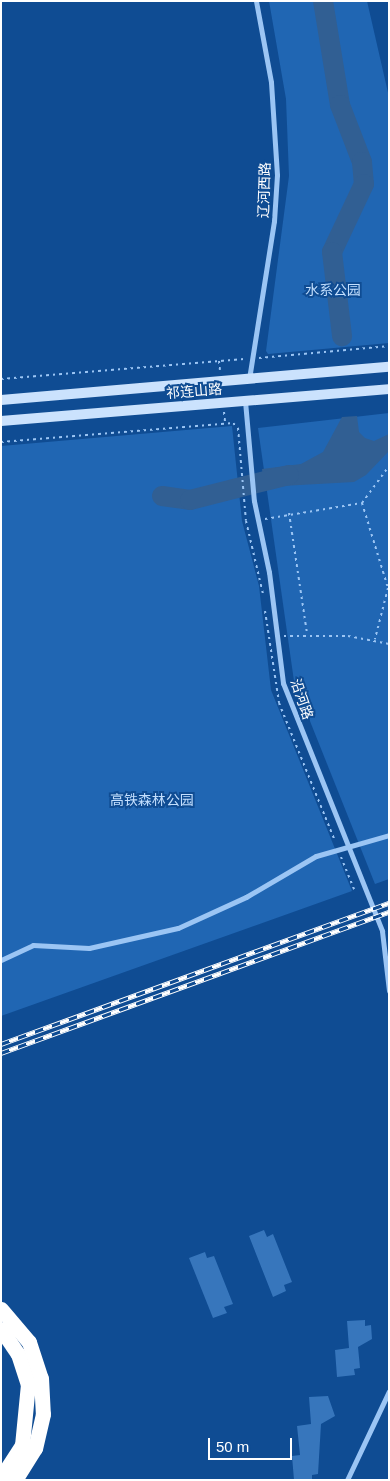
<!DOCTYPE html>
<meta charset="utf-8">
<style>
body{margin:0}
#map{position:relative;width:390px;height:1481px;overflow:hidden;background:#0f4c93;font-family:Helvetica,"Noto Sans SC",sans-serif}
div>[style]{position:absolute}
.green>*{inset:0;background:#2066b3}
.water>*{inset:0;background:#315f93}
.river>*{height:20px;margin:-10px;padding:0 10px;transform-origin:10px;border-radius:10px;background:#315f93}
.building>*{inset:0;background:#3776bc}
.path>*{height:2px;margin-top:-1px;transform-origin:0;background:repeating-linear-gradient(90deg,#9bc5f4 0 2.5px,transparent 0 6.5px)}
.street>*{height:5px;margin:-2.5px;padding:0 2.5px;transform-origin:2.5px;border-radius:2.5px;background:#9bc5f4}
.secondary>*{height:10px;margin:-5px;padding:0 5px;transform-origin:5px;border-radius:5px;background:#cbe2fd}
.highway>*{height:15px;margin:-7.5px;padding:0 7.5px;transform-origin:7.5px;border-radius:7.5px;background:#fff}
.rail>*{height:5px;margin-top:-2.5px;transform-origin:0;background:repeating-linear-gradient(90deg,#0f4c93 0 9px,#fff 0 18px);box-sizing:border-box;border-block:1px solid #fff}
span{translate:-50% -50%;white-space:nowrap;text-align:center;line-height:1.15;-webkit-text-stroke:4px #0f4c93;paint-order:stroke}
.street-label{font-size:14px;color:#fff}
.park-label{font-size:14px;color:#c3dffe}
.frame{position:absolute;inset:0;border:2px solid #fff;pointer-events:none}
.scale{position:absolute;left:208px;top:1438px;width:84px;height:22px;box-sizing:border-box;border:2px solid #fff;border-top:0;padding-left:6px;font-size:15px;line-height:18px;white-space:nowrap;color:#fff;-webkit-text-stroke:4px #0f4c93;paint-order:stroke}
</style>
<div id="map">
<div class="green">
<div style="clip-path:polygon(269px 1px,367px 1px,389px 97px,389px 343px,268px 354px,266px 351px,289px 176px,286px 99px)"></div>
<div style="clip-path:polygon(389px 413px,389px 879px,375px 884px,294px 681px,258px 428px)"></div>
<div style="clip-path:polygon(232px 426px,242px 521px,259px 586px,271px 690px,352px 891px,1px 1016px,1px 446px)"></div>
</div>
<div class="water">
<div style="clip-path:polygon(357px 416px,359px 432px,365px 438px,374px 441px,389px 434px,389px 451px,366px 475px,354px 482px,264px 487px,262px 469px,301px 464px,323px 452px,342px 417px)"></div>
</div>
<div class="river">
<div style="left:323px;top:1px;width:105px;rotate:80.7deg"></div>
<div style="left:340px;top:105px;width:61px;rotate:68.9deg"></div>
<div style="left:362px;top:162px;width:22px;rotate:85deg"></div>
<div style="left:364px;top:184px;width:75px;rotate:115.2deg"></div>
<div style="left:332px;top:252px;width:85px;rotate:83.2deg"></div>
<div style="left:162px;top:496px;width:28px;rotate:8deg"></div>
<div style="left:190px;top:500px;width:102px;rotate:-14.2deg"></div>
</div>
<div class="building">
<div style="clip-path:polygon(264px 1230px,267px 1237px,273px 1234px,292px 1282px,284px 1285px,286px 1291px,273px 1297px,249px 1236px)"></div>
<div style="clip-path:polygon(205px 1252px,207px 1258px,214px 1256px,233px 1304px,224px 1307px,227px 1313px,213px 1318px,189px 1258px)"></div>
<div style="clip-path:polygon(365px 1320px,365px 1326px,371px 1325px,372px 1339px,358px 1347px,360px 1368px,354px 1369px,355px 1375px,337px 1377px,335px 1350px,349px 1348px,347px 1321px)"></div>
<div style="clip-path:polygon(328px 1396px,335px 1416px,321px 1424px,318px 1474px,312px 1475px,312px 1480px,294px 1480px,292px 1456px,300px 1455px,297px 1426px,311px 1424px,309px 1397px)"></div>
</div>
<div class="path">
<div style="left:259px;top:358px;width:131px;rotate:-5.3deg"></div>
<div style="left:219px;top:361px;width:9px;rotate:84deg"></div>
<div style="left:1px;top:379px;width:244px;rotate:-4.7deg"></div>
<div style="left:224px;top:412px;width:10px;rotate:84deg"></div>
<div style="left:1px;top:442px;width:233px;rotate:-4.7deg"></div>
<div style="left:233px;top:423px;width:7px;rotate:45deg"></div>
<div style="left:238px;top:428px;width:93px;rotate:85.1deg"></div>
<div style="left:246px;top:521px;width:75px;rotate:76.9deg"></div>
<div style="left:362px;top:503px;width:46px;rotate:-53.9deg"></div>
<div style="left:289px;top:513px;width:122px;rotate:81.5deg"></div>
<div style="left:265px;top:519px;width:98px;rotate:-9.4deg"></div>
<div style="left:362px;top:503px;width:89px;rotate:73deg"></div>
<div style="left:388px;top:588px;width:53px;rotate:104.3deg"></div>
<div style="left:265px;top:611px;width:93px;rotate:81.3deg"></div>
<div style="left:279px;top:703px;width:149px;rotate:67.9deg"></div>
<div style="left:284px;top:636px;width:64px"></div>
<div style="left:348px;top:636px;width:42px;rotate:11deg"></div>
<div style="left:341px;top:857px;width:35px;rotate:68deg"></div>
</div>
<div class="street">
<div style="left:249px;top:379px;width:160px;rotate:-81deg"></div>
<div style="left:274px;top:221px;width:46px;rotate:-86.3deg"></div>
<div style="left:277px;top:175px;width:93px;rotate:-93.7deg"></div>
<div style="left:271px;top:82px;width:82px;rotate:-100.5deg"></div>
<div style="left:245px;top:401px;width:100px;rotate:84.9deg"></div>
<div style="left:254px;top:501px;width:73px;rotate:78.1deg"></div>
<div style="left:269px;top:572px;width:112px;rotate:82.8deg"></div>
<div style="left:283px;top:683px;width:267px;rotate:68.2deg"></div>
<div style="left:382px;top:931px;width:60px;rotate:83.3deg"></div>
<div style="left:1px;top:960px;width:35px;rotate:-25deg"></div>
<div style="left:33px;top:945px;width:56px;rotate:3.1deg"></div>
<div style="left:89px;top:948px;width:91px;rotate:-12.7deg"></div>
<div style="left:178px;top:928px;width:75px;rotate:-24.5deg"></div>
<div style="left:246px;top:897px;width:81px;rotate:-30.4deg"></div>
<div style="left:316px;top:856px;width:76px;rotate:-16deg"></div>
<div style="left:347px;top:1480px;width:98px;rotate:-64.7deg"></div>
</div>
<div class="secondary">
<div style="left:1px;top:400px;width:389px;rotate:-4.9deg"></div>
<div style="left:1px;top:421px;width:389px;rotate:-4.7deg"></div>
</div>
<div class="highway">
<div style="left:1px;top:1309px;width:43px;rotate:49.7deg"></div>
<div style="left:29px;top:1342px;width:38px;rotate:72deg"></div>
<div style="left:41px;top:1378px;width:36px;rotate:87deg"></div>
<div style="left:43px;top:1414px;width:35px;rotate:103deg"></div>
<div style="left:35px;top:1448px;width:38px;rotate:122deg"></div>
<div style="left:1px;top:1329px;width:30px;rotate:56deg"></div>
<div style="left:18px;top:1354px;width:32px;rotate:72deg"></div>
<div style="left:28px;top:1384px;width:61px;rotate:95.6deg"></div>
<div style="left:22px;top:1445px;width:38px;rotate:123deg"></div>
</div>
<div class="rail">
<div style="left:1px;top:1044px;width:413px;rotate:-20deg"></div>
<div style="left:1px;top:1053px;width:413px;rotate:-20deg"></div>
</div>
<div class="street-label">
<span style="left:264px;top:190px;rotate:-88deg">辽河西路</span>
<span style="left:194px;top:391px;rotate:-5deg">祁连山路</span>
<span style="left:302px;top:699px;rotate:71deg">沿河路</span>
</div>
<div class="park-label">
<span style="left:333px;top:290px">水系公园</span>
<span style="left:152px;top:800px">高铁森林公园</span>
</div>
<div class="frame"></div>
<div class="scale">50 m</div>
</div>
